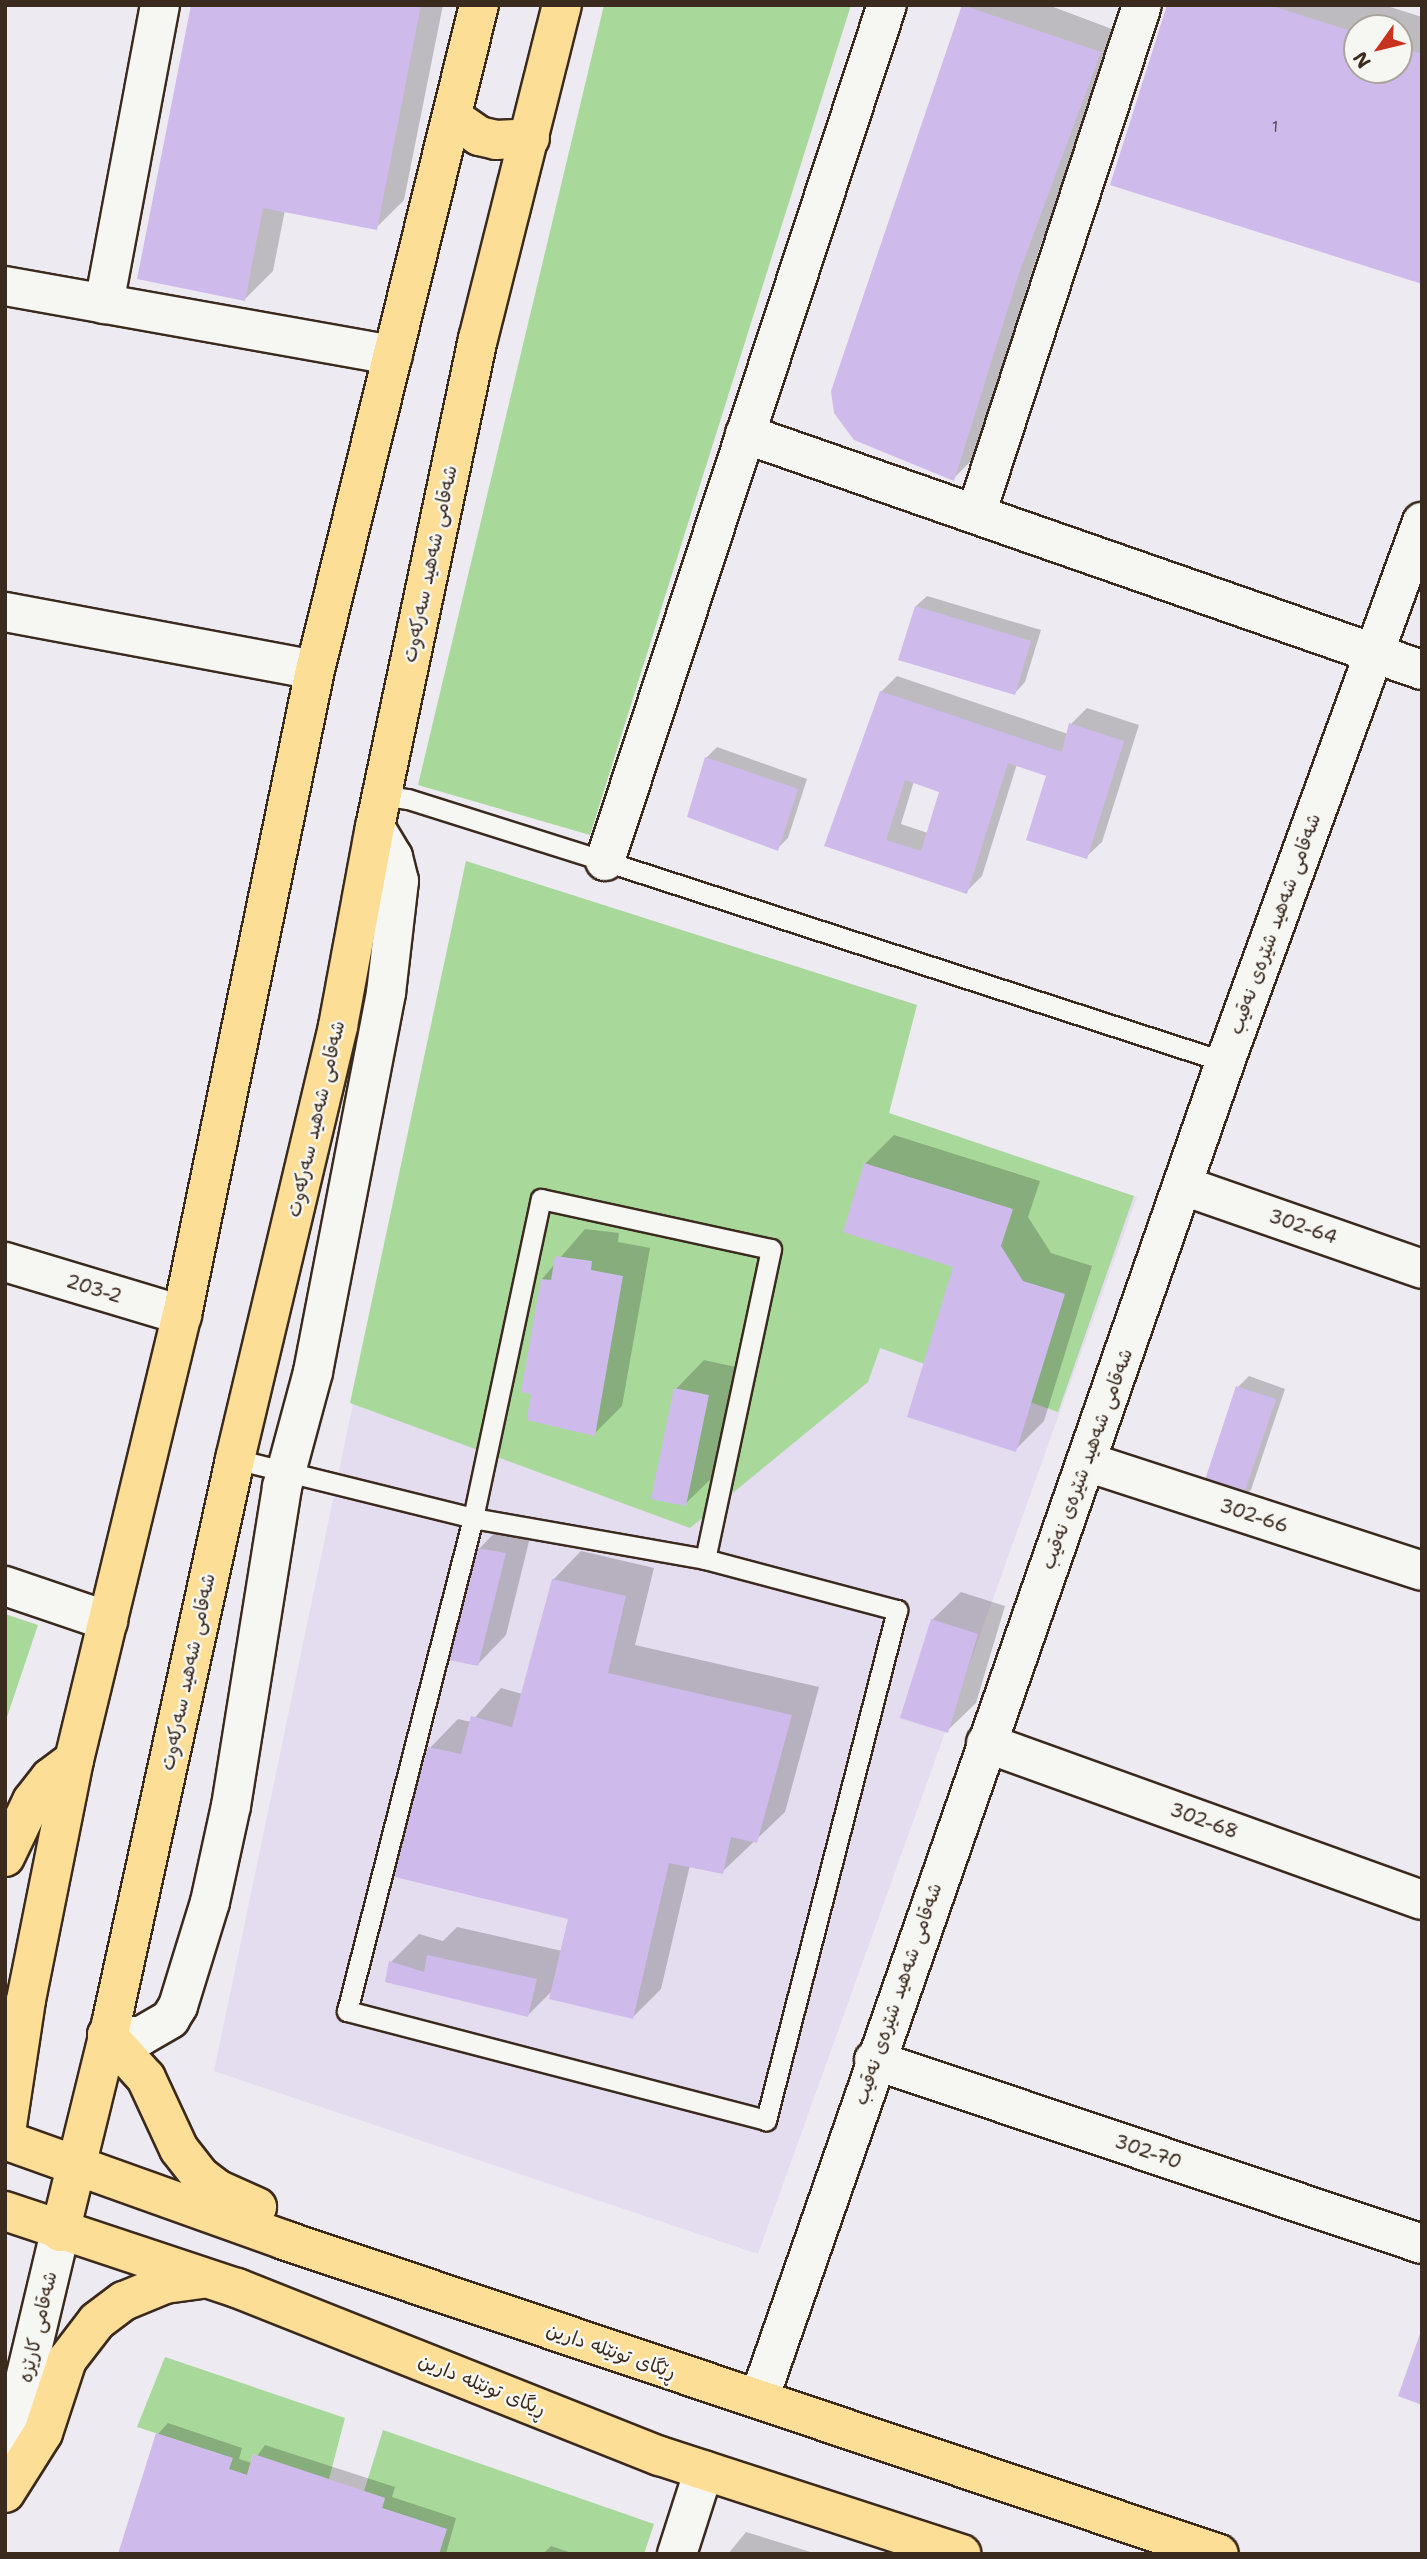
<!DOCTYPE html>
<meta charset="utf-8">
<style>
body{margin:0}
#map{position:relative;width:1427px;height:2559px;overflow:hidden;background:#eeeaf1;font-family:"Shantell Sans","Playpen Sans Arabic",sans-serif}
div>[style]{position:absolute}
.built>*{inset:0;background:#e4dcef}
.green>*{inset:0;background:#a8d99a}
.shadow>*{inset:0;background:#0003}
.building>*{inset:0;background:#cebbeb}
.roads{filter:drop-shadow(2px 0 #3b2a1e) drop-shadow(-2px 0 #3b2a1e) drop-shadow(0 2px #3b2a1e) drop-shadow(0 -2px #3b2a1e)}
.lane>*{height:19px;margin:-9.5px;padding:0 9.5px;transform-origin:9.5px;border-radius:9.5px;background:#f6f6f2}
.street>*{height:38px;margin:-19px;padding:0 19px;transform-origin:19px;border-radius:19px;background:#f6f6f2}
.secondary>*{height:38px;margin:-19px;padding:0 19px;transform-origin:19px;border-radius:19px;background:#f6f6f2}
.primary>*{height:38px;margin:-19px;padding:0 19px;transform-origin:19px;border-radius:19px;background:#fdde96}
span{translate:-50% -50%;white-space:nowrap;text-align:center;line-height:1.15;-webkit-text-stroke:5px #f6f6f2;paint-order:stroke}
.number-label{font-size:16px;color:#604e51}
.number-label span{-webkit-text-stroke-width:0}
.street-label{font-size:19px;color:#3b2a1e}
.frame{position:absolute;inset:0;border:7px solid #3b2a1e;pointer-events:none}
.north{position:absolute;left:1343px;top:14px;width:70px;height:70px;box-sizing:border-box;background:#f6f6f2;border:2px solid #aba49d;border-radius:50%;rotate:236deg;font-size:19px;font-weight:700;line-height:28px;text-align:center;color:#3b2a1e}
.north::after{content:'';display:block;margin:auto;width:24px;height:32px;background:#c8321e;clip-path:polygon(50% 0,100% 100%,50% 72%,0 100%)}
</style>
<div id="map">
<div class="built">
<div style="clip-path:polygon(466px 861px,917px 1005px,889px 1113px,1137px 1197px,758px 2254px,214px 2071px)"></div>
</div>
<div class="green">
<div style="clip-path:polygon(604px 5px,851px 5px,590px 835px,418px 785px)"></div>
<div style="clip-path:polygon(466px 861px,917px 1005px,889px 1113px,1134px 1196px,1058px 1412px,880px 1348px,868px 1382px,690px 1528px,350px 1403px)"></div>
<div style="clip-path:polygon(5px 1614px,38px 1625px,5px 1723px)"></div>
<div style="clip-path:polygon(165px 2357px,345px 2418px,329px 2479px,253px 2454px,247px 2475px,229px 2469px,232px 2458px,137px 2427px)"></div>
<div style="clip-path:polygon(383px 2430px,654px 2524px,644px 2554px,439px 2554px,446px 2529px,382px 2508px,385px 2498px,364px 2491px)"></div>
</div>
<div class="shadow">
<div style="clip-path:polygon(192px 5px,443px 5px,404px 200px,376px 228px,285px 210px,273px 271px,245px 299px)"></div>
<div style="clip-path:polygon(964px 5px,1048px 5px,1120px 32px,1039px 250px,974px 458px,954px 478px,833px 392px)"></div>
<div style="clip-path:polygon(evenodd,1168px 5px,1384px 5px,1422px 17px,1422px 282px,1168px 5px,1357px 28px,1399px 28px,1399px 70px,1357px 70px,1357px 28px)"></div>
<div style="clip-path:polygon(927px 596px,1041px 630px,1025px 682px,1015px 693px,916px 606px)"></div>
<div style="clip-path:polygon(evenodd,897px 676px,1068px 734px,1071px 724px,1087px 708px,1139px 725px,1102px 842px,1086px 857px,1049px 775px,1017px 764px,982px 876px,966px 892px,826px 845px,881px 692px,897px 676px,914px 781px,942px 790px,928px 833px,901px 824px,914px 781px)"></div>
<div style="clip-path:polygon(717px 747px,807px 779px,788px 838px,777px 849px,706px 758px)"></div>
<div style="clip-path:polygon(894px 1135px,1040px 1181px,1028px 1217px,1051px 1253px,1092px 1266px,1044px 1421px,1015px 1450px,956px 1266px,865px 1164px)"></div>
<div style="clip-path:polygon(585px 1229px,619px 1233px,618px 1242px,650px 1248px,622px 1406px,594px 1434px,542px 1279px)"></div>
<div style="clip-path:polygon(704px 1360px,736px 1367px,714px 1476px,685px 1504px,676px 1389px)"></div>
<div style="clip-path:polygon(1249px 1376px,1285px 1389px,1251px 1490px,1240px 1500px,1238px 1387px)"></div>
<div style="clip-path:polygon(507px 1520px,533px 1525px,506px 1635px,478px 1664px,479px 1549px)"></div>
<div style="clip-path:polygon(581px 1551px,654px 1568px,635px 1645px,819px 1687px,785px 1812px,722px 1872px,690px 1865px,661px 1989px,632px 2018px,553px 1990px,528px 2015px,391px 1962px,419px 1934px,443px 1941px,457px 1927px,562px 1951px,570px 1918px,430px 1748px,458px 1719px,471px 1722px,501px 1688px,522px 1694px,553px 1580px)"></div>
<div style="clip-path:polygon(961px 1592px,1005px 1606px,976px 1703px,947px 1731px,932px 1620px)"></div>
<div style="clip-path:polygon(168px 2423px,242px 2448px,239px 2459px,252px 2463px,265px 2445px,395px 2487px,392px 2497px,456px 2518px,446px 2554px,119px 2554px,158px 2434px)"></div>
<div style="clip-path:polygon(746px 2532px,817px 2554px,728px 2554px)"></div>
<div style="clip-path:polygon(551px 2546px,575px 2554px,543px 2554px)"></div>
</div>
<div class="building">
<div style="clip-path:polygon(191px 5px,421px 5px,377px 230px,263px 208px,245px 301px,137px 279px)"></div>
<div style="clip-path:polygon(962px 5px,1101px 52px,1019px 273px,954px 481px,854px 440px,834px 413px,831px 391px)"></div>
<div style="clip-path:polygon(1167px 5px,1269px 5px,1357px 33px,1357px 70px,1399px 70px,1399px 47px,1422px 54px,1422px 284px,1110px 185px)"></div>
<div style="clip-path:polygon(915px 606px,1031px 641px,1015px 695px,898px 660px)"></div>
<div style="clip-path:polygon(evenodd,880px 691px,1062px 752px,1069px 723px,1124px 741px,1087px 859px,1026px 840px,1046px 776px,1008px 763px,967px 894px,824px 846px,880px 691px,905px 780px,939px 792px,921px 851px,886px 840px,905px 780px)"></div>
<div style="clip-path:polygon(705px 757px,798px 789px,778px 851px,687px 817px)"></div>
<div style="clip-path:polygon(864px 1163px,1013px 1209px,1001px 1246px,1023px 1281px,1065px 1294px,1016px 1452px,907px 1417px,953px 1267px,843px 1232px)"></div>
<div style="clip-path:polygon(555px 1256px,592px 1261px,591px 1270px,623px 1276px,595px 1436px,527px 1420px,531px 1394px,521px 1392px,541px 1279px,551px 1280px)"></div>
<div style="clip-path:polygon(1236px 1386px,1276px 1399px,1241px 1502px,1202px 1489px)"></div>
<div style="clip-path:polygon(674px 1388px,709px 1395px,686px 1506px,651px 1499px)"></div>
<div style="clip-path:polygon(477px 1548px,506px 1553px,478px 1666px,449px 1660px)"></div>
<div style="clip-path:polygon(552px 1579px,626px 1596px,608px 1673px,792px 1715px,757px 1843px,731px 1837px,723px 1874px,669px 1863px,633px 2019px,549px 1999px,568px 1919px,391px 1876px,428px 1747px,461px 1754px,471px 1716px,512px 1727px)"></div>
<div style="clip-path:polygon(931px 1619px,978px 1634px,948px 1733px,900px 1718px)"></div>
<div style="clip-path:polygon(427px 1955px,537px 1979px,528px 2017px,385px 1982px,389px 1961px,424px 1972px)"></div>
<div style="clip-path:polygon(1421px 2331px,1422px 2331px,1422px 2405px,1398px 2396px)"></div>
<div style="clip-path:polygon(156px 2433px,233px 2458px,229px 2469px,247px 2475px,253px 2454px,385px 2498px,382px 2508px,447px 2529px,439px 2554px,118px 2554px)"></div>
</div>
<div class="roads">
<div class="lane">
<div style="left:382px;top:795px;width:26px;rotate:9deg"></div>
<div style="left:408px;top:799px;width:207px;rotate:17.5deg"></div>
<div style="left:605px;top:861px;width:652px;rotate:17.96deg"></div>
<div style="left:235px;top:1459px;width:245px;rotate:13.9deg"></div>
<div style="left:473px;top:1518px;width:236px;rotate:10deg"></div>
<div style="left:705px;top:1559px;width:199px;rotate:14.9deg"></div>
<div style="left:897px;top:1610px;width:527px;rotate:104.41deg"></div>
<div style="left:766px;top:2120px;width:433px;rotate:-165.4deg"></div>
<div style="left:347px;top:2011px;width:509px;rotate:-75.66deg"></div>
<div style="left:473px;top:1518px;width:326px;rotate:-78deg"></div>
<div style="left:541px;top:1199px;width:235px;rotate:12.3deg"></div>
<div style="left:771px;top:1249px;width:317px;rotate:102deg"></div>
</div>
<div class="street">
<div style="left:5px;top:286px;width:394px;rotate:10.1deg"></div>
<div style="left:104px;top:304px;width:304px;rotate:-79.4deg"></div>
<div style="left:745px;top:434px;width:717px;rotate:19.22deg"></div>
<div style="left:976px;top:514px;width:535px;rotate:-71.94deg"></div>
<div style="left:5px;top:612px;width:315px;rotate:10.6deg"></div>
<div style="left:605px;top:861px;width:901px;rotate:-71.77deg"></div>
<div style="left:1184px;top:1186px;width:252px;rotate:19.2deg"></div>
<div style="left:5px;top:1262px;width:185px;rotate:16.7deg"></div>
<div style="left:1087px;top:1462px;width:352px;rotate:18deg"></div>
<div style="left:5px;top:1586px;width:109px;rotate:18.8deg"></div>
<div style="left:986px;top:1743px;width:463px;rotate:19.8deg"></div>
<div style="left:107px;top:2035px;width:34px;rotate:2deg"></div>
<div style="left:141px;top:2036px;width:34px;rotate:-30deg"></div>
<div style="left:170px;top:2019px;width:15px;rotate:-58deg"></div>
<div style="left:178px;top:2006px;width:109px;rotate:-72.9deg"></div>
<div style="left:210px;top:1902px;width:98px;rotate:-77.7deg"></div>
<div style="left:231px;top:1806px;width:323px;rotate:-80.9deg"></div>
<div style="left:282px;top:1487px;width:119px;rotate:-74.9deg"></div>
<div style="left:313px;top:1372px;width:386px;rotate:-79.1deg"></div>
<div style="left:386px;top:993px;width:113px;rotate:-83.4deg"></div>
<div style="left:399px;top:881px;width:25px;rotate:-104deg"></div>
<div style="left:393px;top:857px;width:35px;rotate:-121deg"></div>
<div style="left:874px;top:2060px;width:578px;rotate:18.56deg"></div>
<div style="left:759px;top:2399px;width:1416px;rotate:-70.78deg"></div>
<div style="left:1225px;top:1062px;width:575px;rotate:-69.96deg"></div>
<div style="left:677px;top:2554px;width:88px;rotate:-72.2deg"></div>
</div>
<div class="secondary">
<div style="left:5px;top:2463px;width:237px;rotate:-76.6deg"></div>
</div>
<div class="primary">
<div style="left:452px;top:117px;width:33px;rotate:35deg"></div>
<div style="left:479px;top:136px;width:17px;rotate:13deg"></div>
<div style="left:496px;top:140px;width:34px;rotate:-3deg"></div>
<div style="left:5px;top:1857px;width:62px;rotate:-64.3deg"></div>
<div style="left:32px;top:1801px;width:29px;rotate:-52deg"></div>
<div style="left:50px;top:1778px;width:30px;rotate:-37deg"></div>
<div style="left:107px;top:2035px;width:58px;rotate:47.8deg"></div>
<div style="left:146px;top:2078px;width:78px;rotate:65.1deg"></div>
<div style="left:179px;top:2149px;width:34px;rotate:52deg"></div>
<div style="left:200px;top:2176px;width:21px;rotate:37deg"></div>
<div style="left:217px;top:2189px;width:44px;rotate:24.2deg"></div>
<div style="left:5px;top:2139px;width:141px;rotate:-81.4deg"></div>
<div style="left:26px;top:2000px;width:245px;rotate:-78.7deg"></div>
<div style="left:74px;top:1760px;width:458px;rotate:-76.4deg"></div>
<div style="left:182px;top:1315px;width:659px;rotate:-78.35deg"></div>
<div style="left:315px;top:670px;width:685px;rotate:-76.15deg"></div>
<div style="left:5px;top:2140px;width:296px;rotate:19.7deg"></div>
<div style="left:284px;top:2240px;width:986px;rotate:18.56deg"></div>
<div style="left:5px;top:2211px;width:244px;rotate:18.4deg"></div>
<div style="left:237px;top:2288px;width:455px;rotate:21.7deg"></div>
<div style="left:660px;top:2456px;width:317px;rotate:18deg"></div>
<div style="left:60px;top:2232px;width:218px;rotate:-76.2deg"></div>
<div style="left:112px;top:2020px;width:574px;rotate:-77.63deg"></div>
<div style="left:235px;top:1459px;width:445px;rotate:-76.6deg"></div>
<div style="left:338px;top:1026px;width:202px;rotate:-79.5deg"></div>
<div style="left:375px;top:827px;width:499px;rotate:-78.1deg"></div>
<div style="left:478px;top:339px;width:344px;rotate:-75.9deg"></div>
<div style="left:5px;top:2493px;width:71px;rotate:-57.7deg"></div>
<div style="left:43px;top:2433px;width:77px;rotate:-71.8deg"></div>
<div style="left:67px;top:2360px;width:49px;rotate:-52.4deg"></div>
<div style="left:97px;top:2321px;width:34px;rotate:-37deg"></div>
<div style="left:124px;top:2301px;width:44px;rotate:-22.5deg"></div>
<div style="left:165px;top:2284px;width:37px;rotate:-8deg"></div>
</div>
</div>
<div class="number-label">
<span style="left:1275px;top:127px">1</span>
</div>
<div class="street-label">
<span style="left:430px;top:564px;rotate:-78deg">شەقامی شەهید سەرکەوت</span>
<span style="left:1275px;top:924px;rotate:-70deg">شەقامی شەهید شێرەی نەقیب</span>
<span style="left:316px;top:1119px;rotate:-77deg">شەقامی شەهید سەرکەوت</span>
<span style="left:1303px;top:1227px;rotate:19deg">302-64</span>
<span style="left:94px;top:1289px;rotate:17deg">203-2</span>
<span style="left:1087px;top:1459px;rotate:-70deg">شەقامی شەهید شێرەی نەقیب</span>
<span style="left:1254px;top:1516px;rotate:18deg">302-66</span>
<span style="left:188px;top:1672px;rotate:-78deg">شەقامی شەهید سەرکەوت</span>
<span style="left:1204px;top:1821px;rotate:20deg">302-68</span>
<span style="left:898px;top:1994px;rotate:-71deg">شەقامی شەهید شێرەی نەقیب</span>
<span style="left:1148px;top:2152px;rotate:19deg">302-70</span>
<span style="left:38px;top:2327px;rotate:-77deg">شەقامی کارێزە</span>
<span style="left:611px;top:2351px;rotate:19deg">ڕێگای تونێلە دارین</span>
<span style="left:482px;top:2385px;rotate:22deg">ڕیگای تونێلە دارین</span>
</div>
<div class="frame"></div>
<div class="north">N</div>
</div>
